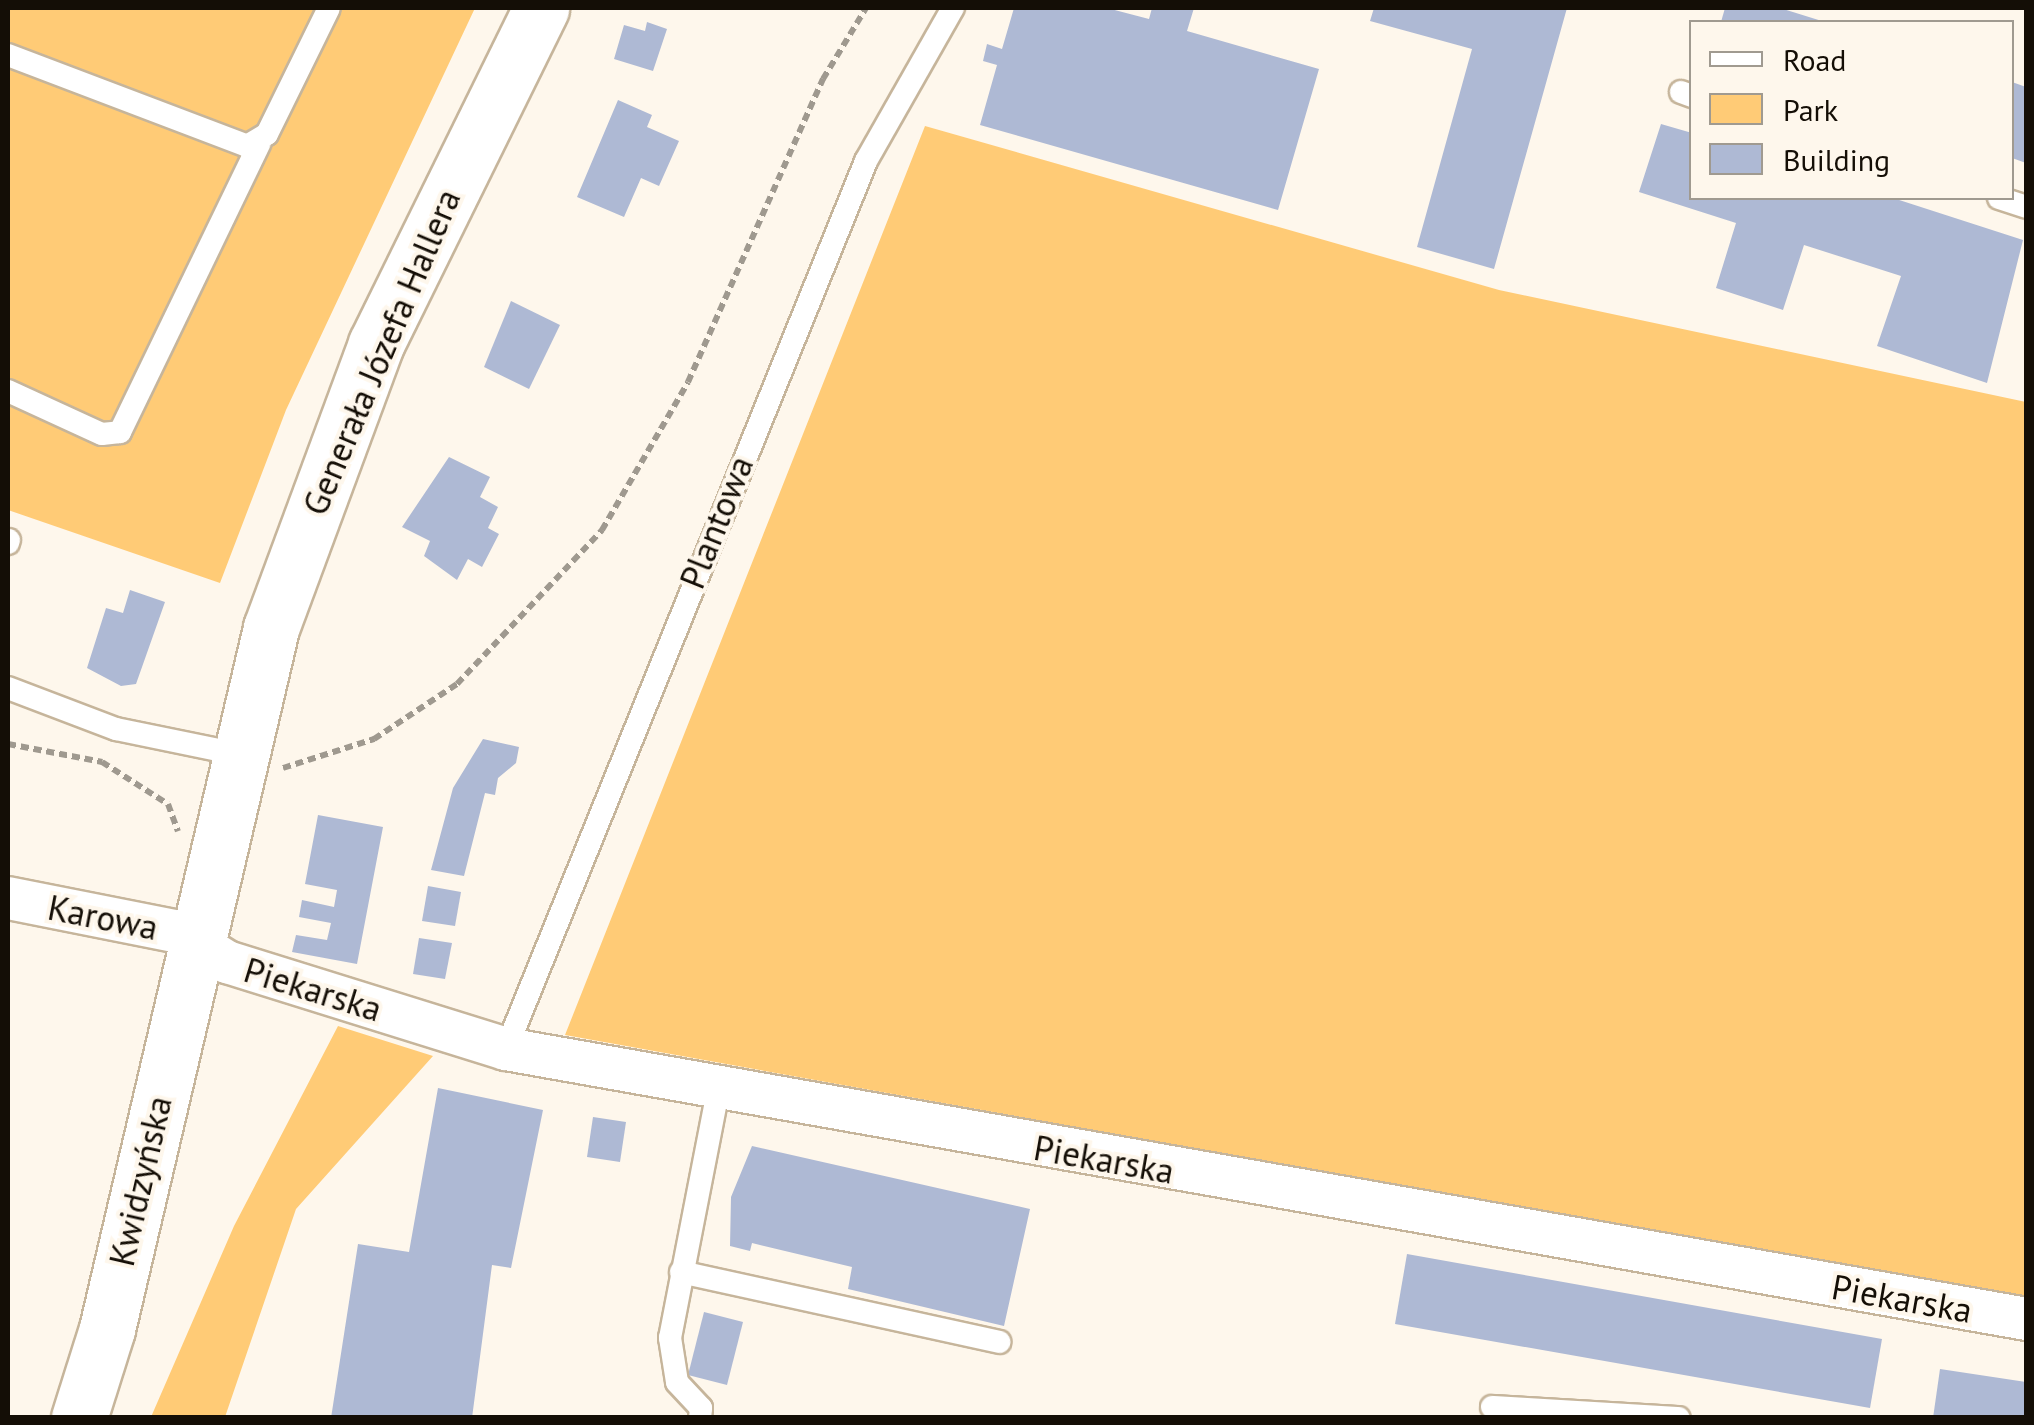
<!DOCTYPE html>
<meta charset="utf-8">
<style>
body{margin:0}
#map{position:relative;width:2034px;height:1425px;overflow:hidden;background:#fef7ec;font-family:"PT Sans",sans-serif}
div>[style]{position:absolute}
.green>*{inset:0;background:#ffcb76}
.building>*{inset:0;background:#aeb9d4}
.path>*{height:6px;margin-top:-3px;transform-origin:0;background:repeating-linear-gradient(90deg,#9f998f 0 8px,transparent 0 13px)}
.roads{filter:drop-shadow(2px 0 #c6b59b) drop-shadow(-2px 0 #c6b59b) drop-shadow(0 2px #c6b59b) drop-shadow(0 -2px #c6b59b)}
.lane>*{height:22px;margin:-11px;padding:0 11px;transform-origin:11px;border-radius:11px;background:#fff}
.street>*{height:42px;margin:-21px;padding:0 21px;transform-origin:21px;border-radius:21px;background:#fff}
.secondary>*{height:55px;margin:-27.5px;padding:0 27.5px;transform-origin:27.5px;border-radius:27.5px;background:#fff}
span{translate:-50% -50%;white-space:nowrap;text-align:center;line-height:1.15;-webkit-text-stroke:8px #fef7ec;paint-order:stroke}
.street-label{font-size:35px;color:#140e06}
.frame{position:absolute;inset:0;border:10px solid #140e06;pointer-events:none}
.legend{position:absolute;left:1689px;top:20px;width:325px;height:180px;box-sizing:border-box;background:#fef7ec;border:2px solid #a09a90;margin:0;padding:12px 18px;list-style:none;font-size:30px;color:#140e06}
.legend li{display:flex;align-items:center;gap:20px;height:50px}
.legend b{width:50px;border:2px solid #a09a90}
</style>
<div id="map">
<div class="green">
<div style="clip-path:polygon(8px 8px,475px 8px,286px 410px,220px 583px,8px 510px)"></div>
<div style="clip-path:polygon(925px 126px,1499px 290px,2026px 402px,2026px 1298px,565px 1035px)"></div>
<div style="clip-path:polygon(338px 1026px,433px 1056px,296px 1209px,225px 1417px,151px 1417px,234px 1226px)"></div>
</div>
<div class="building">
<div style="clip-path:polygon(1014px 8px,1107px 8px,1149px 19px,1152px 8px,1194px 8px,1187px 31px,1319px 69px,1278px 210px,980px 125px,997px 65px,983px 61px,987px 44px,1002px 49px)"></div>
<div style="clip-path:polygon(1374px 8px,1567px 8px,1494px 269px,1417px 247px,1472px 49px,1370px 21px)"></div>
<div style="clip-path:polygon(1725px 8px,1780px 8px,1825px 22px,1721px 22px)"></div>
<div style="clip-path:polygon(647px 22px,667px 29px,653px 71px,614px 59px,624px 25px,645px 31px)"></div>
<div style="clip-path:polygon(2012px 82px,2026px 87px,2026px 163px,2012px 158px)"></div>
<div style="clip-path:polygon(618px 100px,652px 115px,647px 127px,679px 141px,659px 186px,641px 178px,624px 217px,577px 197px)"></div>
<div style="clip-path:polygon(1661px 124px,1692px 133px,1692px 198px,1893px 198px,2023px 240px,1987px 383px,1877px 346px,1901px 276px,1804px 245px,1783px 310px,1716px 288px,1736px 223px,1639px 192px)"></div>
<div style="clip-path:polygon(511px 301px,560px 325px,529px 389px,484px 367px)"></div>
<div style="clip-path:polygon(449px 457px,490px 477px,480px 497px,498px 507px,488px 528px,499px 534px,482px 567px,468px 559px,457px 580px,424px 556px,430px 541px,402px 527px)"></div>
<div style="clip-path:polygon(130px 590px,165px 602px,136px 684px,121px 686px,87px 668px,106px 608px,123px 613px)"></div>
<div style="clip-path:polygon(483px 739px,519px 747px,516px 763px,498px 778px,495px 795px,485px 793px,464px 876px,431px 870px,453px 788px)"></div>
<div style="clip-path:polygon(318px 815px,383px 827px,357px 964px,292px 952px,296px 935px,327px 940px,331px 923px,299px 917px,302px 900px,334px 907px,337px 890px,305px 884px)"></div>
<div style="clip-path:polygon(428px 886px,461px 892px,455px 926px,422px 921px)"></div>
<div style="clip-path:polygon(419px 938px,452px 943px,445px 979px,413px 974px)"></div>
<div style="clip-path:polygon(438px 1088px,543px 1110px,511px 1268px,492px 1265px,472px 1418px,331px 1418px,358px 1244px,409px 1252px)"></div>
<div style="clip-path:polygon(593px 1117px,626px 1122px,620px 1162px,587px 1157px)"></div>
<div style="clip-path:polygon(752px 1146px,1030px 1209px,1004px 1326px,848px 1289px,852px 1267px,752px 1243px,750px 1251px,730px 1246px,731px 1197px)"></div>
<div style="clip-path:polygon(1407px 1254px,1882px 1339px,1870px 1408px,1395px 1324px)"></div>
<div style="clip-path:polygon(704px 1312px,743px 1322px,727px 1385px,688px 1375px)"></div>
<div style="clip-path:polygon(1940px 1369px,2026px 1382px,2026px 1418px,1933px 1418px)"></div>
</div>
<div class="path">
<div style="left:8px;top:744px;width:96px;rotate:10.8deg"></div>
<div style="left:102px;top:762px;width:78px;rotate:32.5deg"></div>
<div style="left:168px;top:804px;width:29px;rotate:70deg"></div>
<div style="left:283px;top:768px;width:96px;rotate:-17.7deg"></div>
<div style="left:374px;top:739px;width:100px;rotate:-33.5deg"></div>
<div style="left:457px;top:684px;width:212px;rotate:-46.7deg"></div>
<div style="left:602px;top:530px;width:171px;rotate:-59.8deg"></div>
<div style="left:688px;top:382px;width:332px;rotate:-66deg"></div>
<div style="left:823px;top:79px;width:83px;rotate:-58.8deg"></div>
</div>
<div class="roads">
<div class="lane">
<div style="left:8px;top:55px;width:256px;rotate:20.8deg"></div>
<div style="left:247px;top:146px;width:23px;rotate:-31deg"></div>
<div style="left:267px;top:134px;width:140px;rotate:-63.8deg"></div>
<div style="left:1681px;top:92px;width:12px;rotate:20deg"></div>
<div style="left:1999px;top:198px;width:28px;rotate:18deg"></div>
<div style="left:8px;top:391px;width:103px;rotate:24.6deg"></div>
<div style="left:102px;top:434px;width:18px;rotate:-6deg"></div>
<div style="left:120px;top:432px;width:320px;rotate:-64.2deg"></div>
<div style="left:8px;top:543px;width:3px;rotate:-72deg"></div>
<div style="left:8px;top:688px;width:116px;rotate:20.8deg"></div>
<div style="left:116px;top:729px;width:130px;rotate:11.6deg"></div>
<div style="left:506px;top:1049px;width:958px;rotate:-67.93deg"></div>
<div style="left:866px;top:161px;width:176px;rotate:-60.4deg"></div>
<div style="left:681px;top:1272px;width:326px;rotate:12.4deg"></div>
<div style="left:1492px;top:1407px;width:187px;rotate:3.4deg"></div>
<div style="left:700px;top:1418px;width:10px;rotate:-84deg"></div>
<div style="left:701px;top:1408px;width:35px;rotate:-133deg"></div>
<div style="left:677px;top:1382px;width:45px;rotate:-99deg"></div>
<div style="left:670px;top:1338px;width:251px;rotate:-79deg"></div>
</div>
<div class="street">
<div style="left:8px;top:898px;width:174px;rotate:11.2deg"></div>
<div style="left:179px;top:932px;width:57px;rotate:32deg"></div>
<div style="left:227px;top:962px;width:292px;rotate:17.3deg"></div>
<div style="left:506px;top:1049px;width:1544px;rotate:10.07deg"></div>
</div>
<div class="secondary">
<div style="left:79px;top:1418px;width:93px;rotate:-72.5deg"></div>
<div style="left:107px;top:1329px;width:720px;rotate:-76.83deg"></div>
<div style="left:271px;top:628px;width:303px;rotate:-69.7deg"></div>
<div style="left:376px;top:344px;width:374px;rotate:-63.8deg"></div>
</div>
</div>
<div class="street-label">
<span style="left:381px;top:352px;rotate:-67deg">Generała Józefa Hallera</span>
<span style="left:716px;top:522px;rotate:-68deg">Plantowa</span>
<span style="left:103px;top:917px;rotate:11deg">Karowa</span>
<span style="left:313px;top:989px;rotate:17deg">Piekarska</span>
<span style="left:1104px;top:1159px;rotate:10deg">Piekarska</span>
<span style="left:140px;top:1181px;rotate:-77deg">Kwidzyńska</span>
<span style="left:1902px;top:1298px;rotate:10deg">Piekarska</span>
</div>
<div class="frame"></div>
<ul class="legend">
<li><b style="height:12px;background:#fff"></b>Road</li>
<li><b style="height:28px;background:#ffcb76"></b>Park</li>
<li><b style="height:28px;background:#aeb9d4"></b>Building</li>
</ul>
</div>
